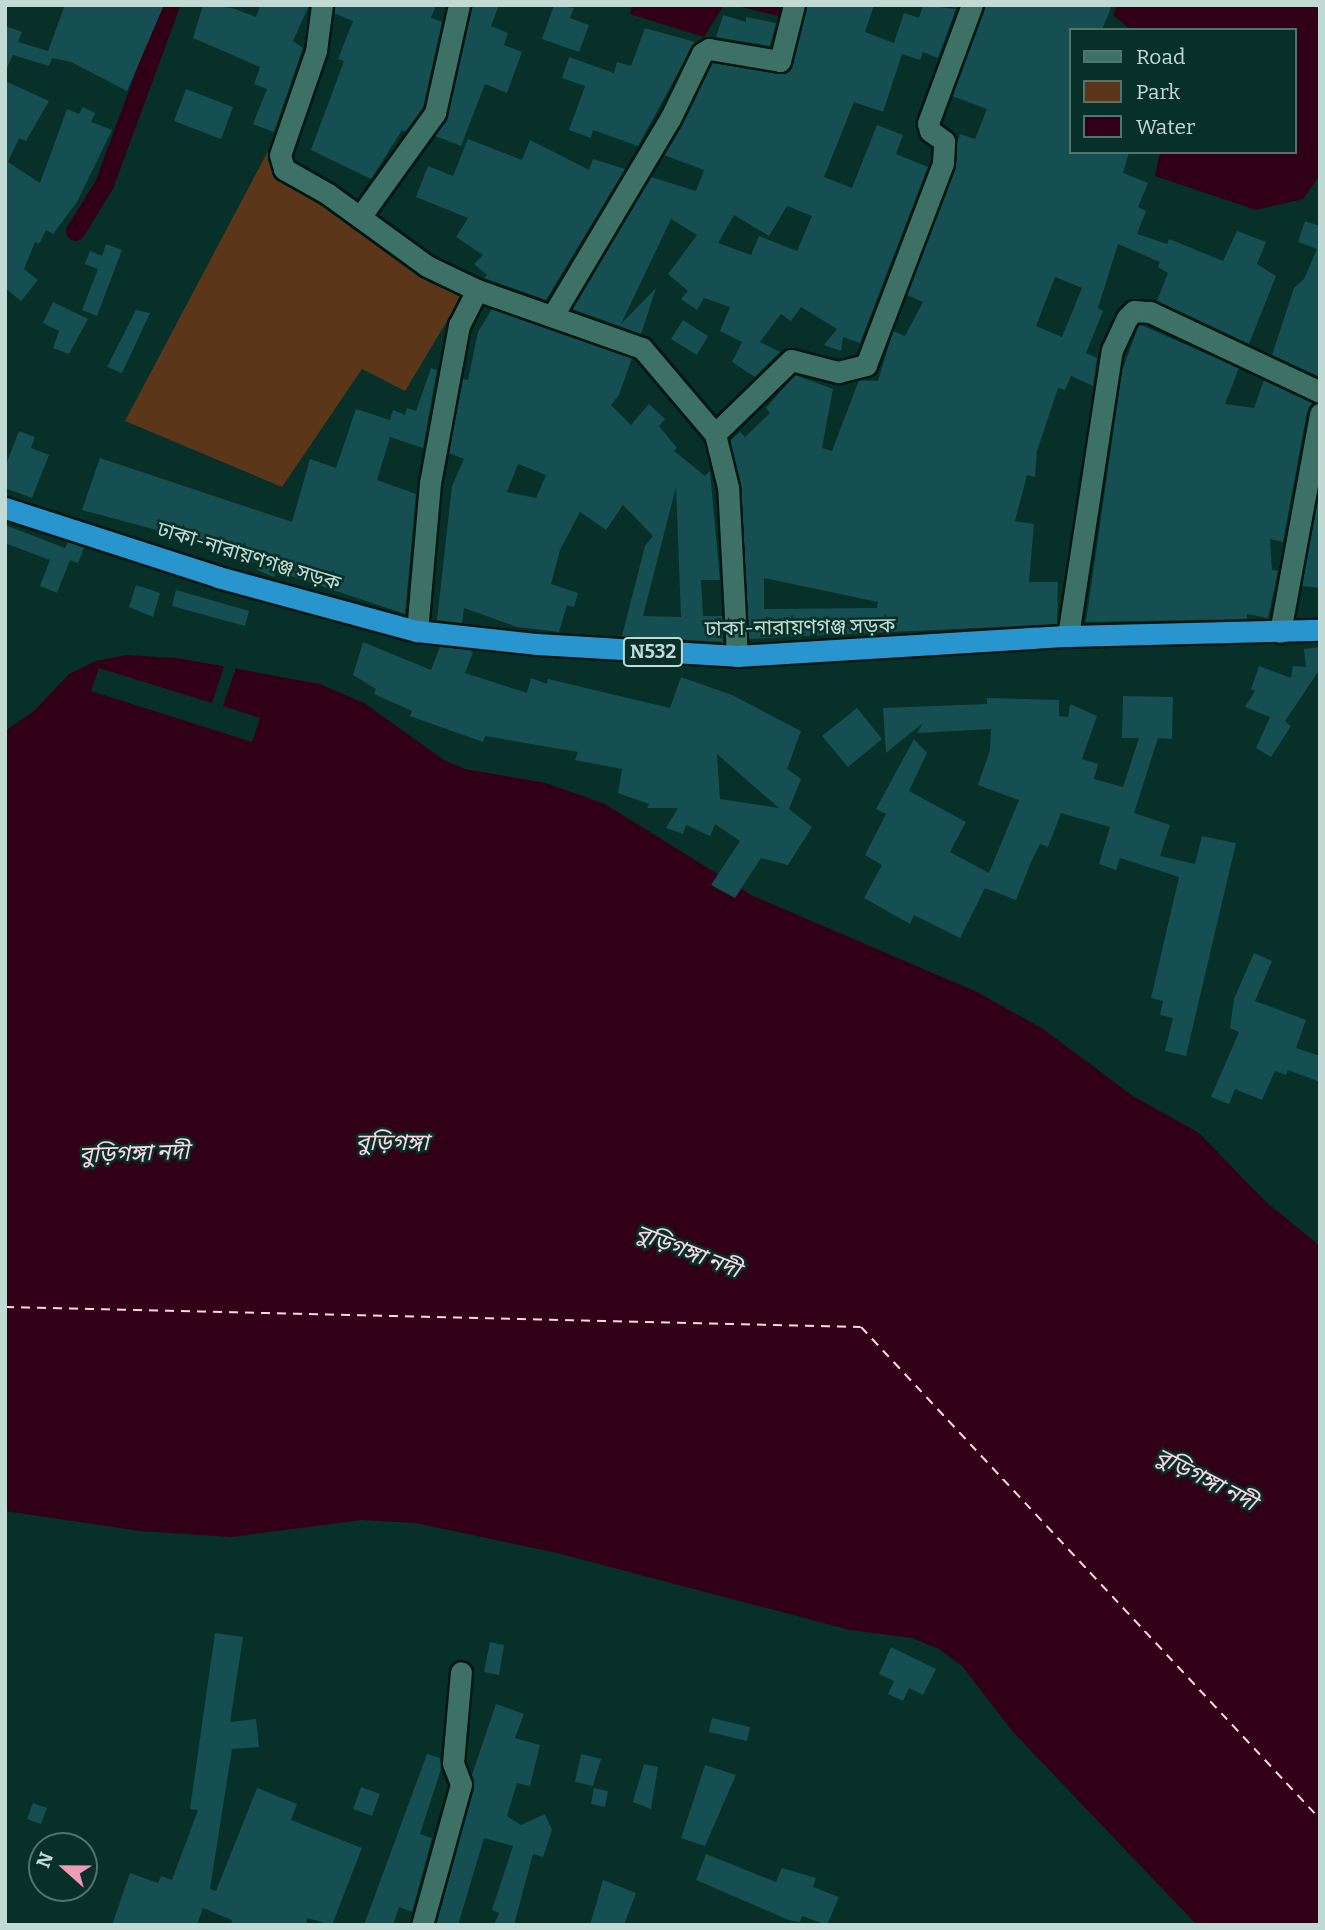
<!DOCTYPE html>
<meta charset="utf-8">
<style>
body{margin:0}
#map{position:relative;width:1325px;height:1930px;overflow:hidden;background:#073028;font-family:Bitter,"Noto Sans Bengali",serif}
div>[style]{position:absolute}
.green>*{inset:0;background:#5c3618}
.water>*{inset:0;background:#310017}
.pier>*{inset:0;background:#073028}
.canal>*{height:19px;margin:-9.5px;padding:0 9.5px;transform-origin:9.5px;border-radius:9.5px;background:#310017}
.ferry>*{height:2px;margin-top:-1px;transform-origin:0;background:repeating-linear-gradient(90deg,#fed7e3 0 9px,transparent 0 16px)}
.building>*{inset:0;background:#154f51}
.roads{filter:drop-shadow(2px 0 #001611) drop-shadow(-2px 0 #001611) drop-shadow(0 2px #001611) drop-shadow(0 -2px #001611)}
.minor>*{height:21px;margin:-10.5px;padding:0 10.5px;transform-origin:10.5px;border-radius:10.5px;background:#3e7165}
.highway>*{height:21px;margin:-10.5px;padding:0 10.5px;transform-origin:10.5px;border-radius:10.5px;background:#2895ce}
span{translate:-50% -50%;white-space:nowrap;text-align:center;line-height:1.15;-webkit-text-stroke:5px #073028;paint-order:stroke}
.shield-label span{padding:2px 5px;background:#073028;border:2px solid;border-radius:5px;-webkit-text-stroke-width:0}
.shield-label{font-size:19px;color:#c1dbd4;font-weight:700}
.street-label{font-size:21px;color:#c1dbd4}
.water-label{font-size:23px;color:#fed7e3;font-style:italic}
.frame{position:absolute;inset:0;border:7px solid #c1dbd4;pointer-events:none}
.legend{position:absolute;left:1069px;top:28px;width:228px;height:126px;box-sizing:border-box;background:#073028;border:2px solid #51746d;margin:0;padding:9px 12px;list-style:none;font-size:21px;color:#c1dbd4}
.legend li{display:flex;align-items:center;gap:14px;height:35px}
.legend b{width:35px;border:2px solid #51746d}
.north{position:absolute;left:28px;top:1832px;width:70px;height:70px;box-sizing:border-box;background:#073028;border:2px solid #51746d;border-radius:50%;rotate:291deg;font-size:19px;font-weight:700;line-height:28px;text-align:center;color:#c1dbd4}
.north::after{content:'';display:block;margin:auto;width:24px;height:32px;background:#ef9ab8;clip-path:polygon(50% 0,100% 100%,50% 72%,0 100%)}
</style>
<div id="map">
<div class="green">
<div style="clip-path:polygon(268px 151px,468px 286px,405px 391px,362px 369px,282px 487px,125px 421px)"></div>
</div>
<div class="water">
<div style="clip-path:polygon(632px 5px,724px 5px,704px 37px,630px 14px)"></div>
<div style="clip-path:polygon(733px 5px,781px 5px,779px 16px)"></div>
<div style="clip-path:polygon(1117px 5px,1320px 5px,1320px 175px,1303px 199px,1256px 210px,1155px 176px,1160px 152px,1295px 152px,1295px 30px,1131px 30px,1113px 15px)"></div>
<div style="clip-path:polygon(126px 655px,177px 658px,320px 684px,364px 703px,444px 760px,465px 769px,546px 783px,605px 804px,751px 895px,977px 992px,1043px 1029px,1133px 1096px,1199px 1133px,1266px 1202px,1320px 1246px,1320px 1925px,1197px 1925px,1013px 1732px,962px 1666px,939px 1649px,912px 1638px,850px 1630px,557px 1553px,416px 1523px,361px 1520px,231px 1537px,140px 1531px,5px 1511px,5px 731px,34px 711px,69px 674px,96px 661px)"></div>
</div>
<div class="pier">
<div style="clip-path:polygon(225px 663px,237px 665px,223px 706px,260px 718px,252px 742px,91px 691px,99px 668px,212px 703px)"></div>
</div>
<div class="canal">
<div style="left:75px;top:231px;width:55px;rotate:-58.3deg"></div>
<div style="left:104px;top:184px;width:191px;rotate:-69.8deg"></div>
</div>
<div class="ferry">
<div style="left:5px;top:1307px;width:856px;rotate:1.34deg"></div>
<div style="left:861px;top:1327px;width:673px;rotate:46.99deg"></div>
</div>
<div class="building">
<div style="clip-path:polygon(65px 5px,164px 5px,127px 91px,71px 62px,52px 58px,49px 66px,13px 55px,5px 72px,5px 26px,22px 32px,18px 42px,48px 51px)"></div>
<div style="clip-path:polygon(203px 5px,232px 8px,256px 17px,260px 6px,309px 5px,293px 41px,303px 48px,274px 132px,253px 124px,267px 89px,254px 84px,260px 67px,193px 38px)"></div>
<div style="clip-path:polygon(335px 5px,436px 5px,431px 18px,442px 22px,423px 108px,405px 132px,402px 130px,371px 179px,311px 150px,344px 61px,338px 59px,353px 21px,334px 13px)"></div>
<div style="clip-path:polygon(473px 5px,499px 5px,491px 26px,508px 33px,504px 45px,522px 52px,507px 93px,485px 84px,461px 146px,435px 136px,448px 116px)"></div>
<div style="clip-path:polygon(554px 5px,574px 8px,570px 18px,589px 25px,579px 52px,542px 39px)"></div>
<div style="clip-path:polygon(evenodd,807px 5px,874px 5px,865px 32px,894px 43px,904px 13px,919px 18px,923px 5px,956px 9px,938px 58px,923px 52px,920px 60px,902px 54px,883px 112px,854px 102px,824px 177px,852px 188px,877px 125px,903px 135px,896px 154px,928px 167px,860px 343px,843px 337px,841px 351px,824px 345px,837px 329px,801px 307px,791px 321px,781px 314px,760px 342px,780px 352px,755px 377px,732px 362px,742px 342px,720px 331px,730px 307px,704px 298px,697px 310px,681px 299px,688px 291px,668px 274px,697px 235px,671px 219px,621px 324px,656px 288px,641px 334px,572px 309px,651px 177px,696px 191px,704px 170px,664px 155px,712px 63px,785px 73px,793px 64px,807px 5px,787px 206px,812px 216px,797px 251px,759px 236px,751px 255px,718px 243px,734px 215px,769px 236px,787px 206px)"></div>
<div style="clip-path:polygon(evenodd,985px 5px,1112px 5px,1102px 30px,1071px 30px,1071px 152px,1129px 152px,1123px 173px,1148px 183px,1138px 207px,1146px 211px,1137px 234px,1167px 244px,1169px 239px,1223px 261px,1237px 231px,1266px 242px,1257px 264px,1276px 276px,1249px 344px,1157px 301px,1168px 273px,1158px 267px,1160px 262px,1118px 244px,1098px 308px,1103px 311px,1086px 353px,1097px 358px,1093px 386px,1071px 376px,1065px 390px,1058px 388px,1037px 451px,1035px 477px,1027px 475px,1015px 521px,1034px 524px,1029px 582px,1058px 582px,1057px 624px,749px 639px,741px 486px,730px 441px,740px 432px,745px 437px,770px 413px,766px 408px,795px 375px,833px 389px,822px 448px,832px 451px,859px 380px,878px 381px,893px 331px,905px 336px,923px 302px,907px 295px,955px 168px,957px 143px,960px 134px,975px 139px,987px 109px,952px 96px,985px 5px,1055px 277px,1082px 288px,1062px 337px,1036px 326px,1055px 277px,985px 5px,764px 578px,878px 602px,877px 608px,764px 609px,764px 578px)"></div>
<div style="clip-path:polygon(723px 15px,746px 22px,746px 17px,776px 23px,770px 46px,716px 37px)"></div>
<div style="clip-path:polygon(645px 28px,695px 42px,638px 146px,593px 130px,591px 138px,569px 130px,585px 86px,562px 78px,569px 57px,614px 73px,617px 62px,631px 66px)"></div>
<div style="clip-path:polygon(5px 81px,49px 101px,26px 141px,19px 138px,8px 162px,40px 183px,67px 109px,79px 114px,83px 107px,95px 113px,91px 122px,112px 130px,77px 202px,53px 234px,46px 230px,39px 244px,35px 242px,24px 269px,38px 280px,21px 301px,5px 288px)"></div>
<div style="clip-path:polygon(186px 89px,233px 107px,221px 139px,174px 121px)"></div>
<div style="clip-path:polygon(468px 139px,522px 160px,530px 140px,589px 170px,593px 159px,625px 169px,546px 300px,484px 278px,487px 275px,474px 264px,483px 255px,456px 237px,468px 218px,416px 197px,428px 166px,453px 176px)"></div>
<div style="clip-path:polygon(1305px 221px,1320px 226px,1320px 377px,1272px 355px,1294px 288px,1304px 279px,1317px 249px,1298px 242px)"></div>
<div style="clip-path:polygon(106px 244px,122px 250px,97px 316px,82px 310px,98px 269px,85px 264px,90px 251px,102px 256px)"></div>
<div style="clip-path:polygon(53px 302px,88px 319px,69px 354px,53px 348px,59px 331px,43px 323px)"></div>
<div style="clip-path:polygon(evenodd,492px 309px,632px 358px,619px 395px,611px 405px,631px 425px,649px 404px,665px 419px,659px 426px,677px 448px,674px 451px,705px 476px,710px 471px,720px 580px,701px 580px,703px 616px,722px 616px,723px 642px,622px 636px,645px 546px,653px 536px,623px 505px,606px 530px,580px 512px,560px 550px,551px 584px,578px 593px,574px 607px,567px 605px,559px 632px,517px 627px,464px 608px,462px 623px,437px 620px,452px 486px,464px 459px,449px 453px,463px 379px,468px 380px,478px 332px,492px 309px,518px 464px,546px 475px,536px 498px,507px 492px,518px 464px,492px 309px,676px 487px,681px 617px,643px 616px,676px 487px)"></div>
<div style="clip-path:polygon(136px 310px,150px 313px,122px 373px,107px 367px)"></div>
<div style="clip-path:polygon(683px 320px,708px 336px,697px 355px,671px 339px)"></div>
<div style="clip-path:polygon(1139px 324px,1239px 368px,1225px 404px,1254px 408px,1264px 380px,1313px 403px,1307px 412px,1283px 542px,1270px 539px,1272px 570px,1278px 571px,1268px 618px,1247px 614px,1247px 619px,1086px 622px,1122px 371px)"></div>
<div style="clip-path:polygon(431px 368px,437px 370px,423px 448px,390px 437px,377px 480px,416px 494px,405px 614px,276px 571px,274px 577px,257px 570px,259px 564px,165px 529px,164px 532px,82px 510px,100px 458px,292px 522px,310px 459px,336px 468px,356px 409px,390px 420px,393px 410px,405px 415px,407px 408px,416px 411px)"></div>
<div style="clip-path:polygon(19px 431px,35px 437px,31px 448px,49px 455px,32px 498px,5px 488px,5px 467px)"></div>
<div style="clip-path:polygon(1320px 488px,1320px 588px,1302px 586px)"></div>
<div style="clip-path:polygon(5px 525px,65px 548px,68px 542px,84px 548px,78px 563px,70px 560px,57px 593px,40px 586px,50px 560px,5px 543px)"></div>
<div style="clip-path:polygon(136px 585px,160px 593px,153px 617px,129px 607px)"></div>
<div style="clip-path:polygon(176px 590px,249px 611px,245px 626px,172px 606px)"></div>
<div style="clip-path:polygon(evenodd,363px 642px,431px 670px,440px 647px,468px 650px,473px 652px,465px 673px,527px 693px,531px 678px,547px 684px,548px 679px,670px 708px,681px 677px,732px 695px,801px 731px,787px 769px,801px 779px,789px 809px,812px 827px,788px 865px,761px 858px,735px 898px,711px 885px,740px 841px,715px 824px,710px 836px,686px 825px,683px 834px,666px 828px,678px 808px,647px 808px,649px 804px,618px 793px,622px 769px,575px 760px,578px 752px,485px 736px,483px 742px,410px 716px,412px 711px,374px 694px,376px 689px,353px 675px,363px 642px,717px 754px,779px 808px,720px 799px,717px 754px)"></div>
<div style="clip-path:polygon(1320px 647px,1320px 669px,1285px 721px,1291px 726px,1271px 757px,1256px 748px,1270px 717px,1245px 707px,1255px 691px,1251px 689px,1259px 666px,1291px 678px,1293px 666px,1306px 667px,1304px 649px)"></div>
<div style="clip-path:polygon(1123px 696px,1173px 697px,1172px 739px,1158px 738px,1134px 813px,1170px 825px,1160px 856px,1195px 864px,1202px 836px,1236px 843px,1186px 1056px,1165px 1051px,1173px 1018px,1160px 1015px,1163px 1001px,1151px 998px,1179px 877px,1120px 858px,1116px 870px,1099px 864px,1110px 827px,1061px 813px,1048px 847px,1040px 844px,1031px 862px,1016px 900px,985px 888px,960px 938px,914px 915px,910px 924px,864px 898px,882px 865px,865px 855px,886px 814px,876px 809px,914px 739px,927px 753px,909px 791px,966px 822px,950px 852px,989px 873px,1019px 800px,978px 785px,990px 750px,991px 729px,917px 733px,923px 723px,886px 753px,883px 708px,987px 704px,987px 698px,1059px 700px,1059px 716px,1068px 717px,1070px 704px,1097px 716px,1082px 759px,1098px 764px,1094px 779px,1123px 787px,1139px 738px,1122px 738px)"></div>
<div style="clip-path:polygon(857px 708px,882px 739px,848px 767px,822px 736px)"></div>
<div style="clip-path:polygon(1254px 953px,1272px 961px,1255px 1001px,1306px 1020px,1296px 1048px,1320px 1056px,1320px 1082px,1288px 1070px,1286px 1075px,1275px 1071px,1262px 1100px,1235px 1089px,1229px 1104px,1211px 1097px,1239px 1032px,1230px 1028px,1234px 999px)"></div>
<div style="clip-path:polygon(215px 1633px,243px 1637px,230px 1722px,256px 1719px,259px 1747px,232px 1749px,210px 1889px,216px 1891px,257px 1788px,297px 1804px,291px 1820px,362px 1848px,332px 1925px,307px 1918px,306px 1925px,231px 1925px,232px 1920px,203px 1908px,197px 1925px,112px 1925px,130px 1873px,158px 1883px,161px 1876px,172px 1880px,198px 1810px,190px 1809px)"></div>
<div style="clip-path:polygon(490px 1642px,504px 1645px,499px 1675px,484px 1672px)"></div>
<div style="clip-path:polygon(891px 1647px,936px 1669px,923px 1695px,909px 1688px,903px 1701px,888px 1694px,894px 1681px,879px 1674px)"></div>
<div style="clip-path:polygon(496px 1704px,524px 1714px,515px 1738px,540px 1745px,530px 1786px,517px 1783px,507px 1816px,521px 1825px,545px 1814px,552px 1830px,543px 1857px,533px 1854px,514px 1925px,494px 1925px,499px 1913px,492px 1910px,513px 1846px,484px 1838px,458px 1925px,436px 1925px,474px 1788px,472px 1775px)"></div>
<div style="clip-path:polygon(712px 1718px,750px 1727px,747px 1741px,709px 1732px)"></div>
<div style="clip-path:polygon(427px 1754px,440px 1758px,441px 1769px,420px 1834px,432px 1838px,412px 1912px,399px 1907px,393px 1925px,364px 1925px)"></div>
<div style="clip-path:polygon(581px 1754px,601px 1759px,593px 1786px,575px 1782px)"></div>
<div style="clip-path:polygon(644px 1764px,658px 1767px,651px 1809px,633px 1802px)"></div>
<div style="clip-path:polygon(705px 1765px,736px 1775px,705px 1846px,681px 1838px)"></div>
<div style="clip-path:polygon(361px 1787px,380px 1794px,372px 1816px,353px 1809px)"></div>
<div style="clip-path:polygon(594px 1788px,608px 1791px,605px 1807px,591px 1804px)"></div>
<div style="clip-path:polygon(33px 1803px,47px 1808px,41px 1824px,27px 1819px)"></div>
<div style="clip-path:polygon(706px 1854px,776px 1882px,782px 1868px,816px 1878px,813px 1887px,839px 1897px,827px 1925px,802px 1916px,800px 1922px,789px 1920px,696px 1880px)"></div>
<div style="clip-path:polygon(603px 1880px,636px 1893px,624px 1925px,590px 1925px)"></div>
</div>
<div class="roads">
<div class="minor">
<div style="left:322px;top:5px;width:46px;rotate:97.4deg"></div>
<div style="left:316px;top:51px;width:110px;rotate:109.1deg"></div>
<div style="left:280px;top:155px;width:15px;rotate:74deg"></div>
<div style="left:284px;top:169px;width:51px;rotate:29.6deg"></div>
<div style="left:328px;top:194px;width:122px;rotate:36deg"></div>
<div style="left:427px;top:266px;width:55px;rotate:25.6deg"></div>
<div style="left:477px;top:290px;width:39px;rotate:117deg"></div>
<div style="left:459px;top:325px;width:161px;rotate:100.4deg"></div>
<div style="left:430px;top:483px;width:149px;rotate:95deg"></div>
<div style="left:360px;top:217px;width:128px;rotate:-54.2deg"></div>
<div style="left:435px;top:113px;width:111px;rotate:-77.5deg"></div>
<div style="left:477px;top:290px;width:175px;rotate:19.4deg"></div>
<div style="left:642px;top:348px;width:113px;rotate:49.7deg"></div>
<div style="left:553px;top:315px;width:228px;rotate:-59.2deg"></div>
<div style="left:670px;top:119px;width:73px;rotate:-64.1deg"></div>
<div style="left:702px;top:53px;width:8px;rotate:-30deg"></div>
<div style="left:709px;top:49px;width:72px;rotate:9.6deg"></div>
<div style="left:780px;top:61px;width:58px;rotate:-76deg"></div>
<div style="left:1280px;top:632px;width:222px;rotate:-79.6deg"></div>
<div style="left:1068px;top:636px;width:289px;rotate:-81.3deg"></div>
<div style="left:1112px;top:350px;width:35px;rotate:-65deg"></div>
<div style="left:1127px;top:318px;width:10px;rotate:-45deg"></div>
<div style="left:1134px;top:311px;width:16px;rotate:4deg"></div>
<div style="left:1150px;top:312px;width:188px;rotate:25.2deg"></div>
<div style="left:737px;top:656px;width:169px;rotate:-93deg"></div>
<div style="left:728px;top:487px;width:55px;rotate:-103.8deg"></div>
<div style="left:715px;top:434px;width:106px;rotate:-44.2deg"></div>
<div style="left:791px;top:360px;width:49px;rotate:14.3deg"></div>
<div style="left:838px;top:372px;width:29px;rotate:-14deg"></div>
<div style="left:866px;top:365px;width:216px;rotate:-69.1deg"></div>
<div style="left:943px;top:163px;width:22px;rotate:-87deg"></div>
<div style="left:944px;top:141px;width:17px;rotate:-144deg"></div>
<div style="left:930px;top:131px;width:8px;rotate:-104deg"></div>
<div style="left:928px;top:123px;width:126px;rotate:-69.6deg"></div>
<div style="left:422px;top:1925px;width:146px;rotate:-74.5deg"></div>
<div style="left:461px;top:1784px;width:22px;rotate:-111deg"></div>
<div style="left:453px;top:1763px;width:91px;rotate:-85deg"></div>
</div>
<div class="highway">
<div style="left:5px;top:508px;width:224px;rotate:17.9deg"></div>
<div style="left:218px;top:577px;width:206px;rotate:15.2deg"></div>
<div style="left:417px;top:631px;width:121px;rotate:6.2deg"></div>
<div style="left:537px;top:644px;width:200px;rotate:3.4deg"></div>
<div style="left:737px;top:656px;width:332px;rotate:-3.5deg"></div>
<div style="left:1068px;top:636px;width:252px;rotate:-1.4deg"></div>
</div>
</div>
<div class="shield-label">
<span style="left:653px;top:652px">N532</span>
</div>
<div class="street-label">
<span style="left:249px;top:556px;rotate:17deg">ঢাকা-নারায়ণগঞ্জ সড়ক</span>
<span style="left:800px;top:627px;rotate:-1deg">ঢাকা-নারায়ণগঞ্জ সড়ক</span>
</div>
<div class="water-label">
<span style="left:392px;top:1142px">বুড়িগঙ্গা</span>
<span style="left:134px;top:1153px;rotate:-2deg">বুড়িগঙ্গা নদী</span>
<span style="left:688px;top:1251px;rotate:21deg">বুড়িগঙ্গা নদী</span>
<span style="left:1206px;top:1479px;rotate:27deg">বুড়িগঙ্গা নদী</span>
</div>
<div class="frame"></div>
<ul class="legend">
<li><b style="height:9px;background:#3e7165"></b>Road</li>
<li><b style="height:19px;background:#5c3618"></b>Park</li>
<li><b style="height:19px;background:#310017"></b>Water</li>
</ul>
<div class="north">N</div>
</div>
